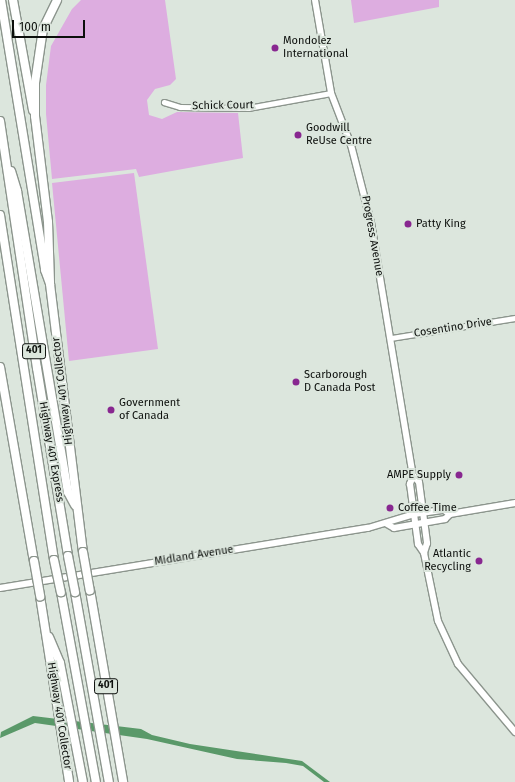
<!DOCTYPE html>
<style>
body{margin:0}
#map{position:relative;width:515px;height:782px;overflow:hidden;background:#dce6dd;font-family:"Fira Sans",sans-serif}
div>[style]{position:absolute}
.green>*{inset:0;background:#ddade0}
.water>*{inset:0;background:#5a9969}
.roads{filter:drop-shadow(1px 0 #8c958d) drop-shadow(-1px 0 #8c958d) drop-shadow(0 1px #8c958d) drop-shadow(0 -1px #8c958d)}
.street>*{height:4.5px;margin:-2.25px;padding:0 2.25px;transform-origin:2.25px;border-radius:2.25px;background:#fff}
.secondary>*{height:6px;margin:-3px;padding:0 3px;transform-origin:3px;border-radius:3px;background:#fff}
.highway>*{height:8px;margin:-4px;padding:0 4px;transform-origin:4px;border-radius:4px;background:#fff}
.bridges{filter:drop-shadow(1px 0 #8c958d) drop-shadow(-1px 0 #8c958d) drop-shadow(0 1px #8c958d) drop-shadow(0 -1px #8c958d)}
.highway-bridge>*{height:8px;margin:-4px;padding:0 4px;transform-origin:4px;border-radius:4px;background:#fff}
.dots>*{width:11px;height:11px;translate:-50% -50%;box-sizing:border-box;border:2px solid #dce6dd;border-radius:50%}
span{translate:-50% -50%;white-space:nowrap;text-align:center;line-height:1.15;-webkit-text-stroke:4px #dce6dd;paint-order:stroke}
.shield-label span{padding:1px 3px;background:#dce6dd;border:1px solid;border-radius:3px;-webkit-text-stroke-width:0}
.shield-label{font-size:10px;color:#0c0f0c;font-weight:700}
.poi-label{font-size:11px;color:#0c0f0c}
.left{translate:0 -50%;text-align:left}
.right{translate:-100% -50%;text-align:right}
.street-label{font-size:11px;color:#0c0f0c}
.scale{position:absolute;left:12px;top:20px;width:73px;height:18px;box-sizing:border-box;border:2px solid #0c0f0c;border-top:0;padding-left:5px;font-size:12px;line-height:14px;white-space:nowrap;color:#0c0f0c;-webkit-text-stroke:3px #dce6dd;paint-order:stroke}
</style>
<div id="map">
<div class="green">
<div style="clip-path:polygon(81px 0,165px 0,176px 79px,170px 85px,155px 89px,147px 100px,149px 115px,162px 119px,177px 112px,238px 113px,243px 158px,139px 177px,136px 169px,52px 179px,46px 114px,46px 85px,51px 46px,72px 9px)"></div>
<div style="clip-path:polygon(351px 0,439px 0,439px 7px,354px 23px)"></div>
<div style="clip-path:polygon(134px 173px,158px 349px,69px 361px,52px 183px)"></div>
</div>
<div class="water">
<div style="clip-path:polygon(33px 716px,141px 729px,152px 735px,190px 744px,302px 761px,330px 782px,324px 782px,303px 766px,286px 763px,237px 759px,147px 739px,35px 723px,0 738px,1px 732px)"></div>
</div>
<div class="roads">
<div class="street">
<div style="left:164px;top:102px;width:17px;rotate:17deg"></div>
<div style="left:180px;top:107px;width:68px;rotate:0.8deg"></div>
<div style="left:248px;top:108px;width:84px;rotate:-10.2deg"></div>
<div style="left:391px;top:338px;width:126px;rotate:-9.2deg"></div>
</div>
<div class="secondary">
<div style="left:315px;top:0;width:94px;rotate:80.2deg"></div>
<div style="left:331px;top:93px;width:56px;rotate:69deg"></div>
<div style="left:351px;top:145px;width:81px;rotate:75.6deg"></div>
<div style="left:371px;top:223px;width:256px;rotate:80.6deg"></div>
<div style="left:413px;top:476px;width:9px;rotate:111deg"></div>
<div style="left:410px;top:484px;width:61px;rotate:82.4deg"></div>
<div style="left:418px;top:544px;width:11px;rotate:56deg"></div>
<div style="left:424px;top:553px;width:69px;rotate:78.4deg"></div>
<div style="left:438px;top:621px;width:47px;rotate:65.1deg"></div>
<div style="left:458px;top:664px;width:89px;rotate:50deg"></div>
<div style="left:413px;top:476px;width:8px;rotate:45deg"></div>
<div style="left:419px;top:482px;width:62px;rotate:82.5deg"></div>
<div style="left:427px;top:543px;width:10px;rotate:107deg"></div>
<div style="left:387px;top:524px;width:8px;rotate:30deg"></div>
<div style="left:394px;top:528px;width:52px;rotate:-10deg"></div>
<div style="left:445px;top:519px;width:7px;rotate:-45deg"></div>
<div style="left:450px;top:514px;width:66px;rotate:-9.6deg"></div>
<div style="left:0;top:588px;width:373px;rotate:-9.3deg"></div>
<div style="left:368px;top:528px;width:48px;rotate:-16.9deg"></div>
<div style="left:414px;top:514px;width:30px;rotate:-8deg"></div>
<div style="left:444px;top:510px;width:7px;rotate:34deg"></div>
</div>
<div class="highway">
<div style="left:1px;top:0;width:274px;rotate:80.7deg"></div>
<div style="left:45px;top:270px;width:15px;rotate:70deg"></div>
<div style="left:50px;top:284px;width:270px;rotate:83deg"></div>
<div style="left:13px;top:0;width:112px;rotate:79.7deg"></div>
<div style="left:0;top:121px;width:250px;rotate:81.5deg"></div>
<div style="left:37px;top:368px;width:191px;rotate:80.6deg"></div>
<div style="left:11px;top:171px;width:21px;rotate:73deg"></div>
<div style="left:17px;top:191px;width:305px;rotate:80.4deg"></div>
<div style="left:68px;top:492px;width:15px;rotate:62deg"></div>
<div style="left:0;top:215px;width:349px;rotate:81.1deg"></div>
<div style="left:50px;top:282px;width:60px;rotate:-91.9deg"></div>
<div style="left:48px;top:222px;width:107px;rotate:-97deg"></div>
<div style="left:35px;top:116px;width:33px;rotate:-90deg"></div>
<div style="left:35px;top:83px;width:55px;rotate:-81.6deg"></div>
<div style="left:43px;top:29px;width:32px;rotate:-64deg"></div>
<div style="left:0;top:367px;width:197px;rotate:80.1deg"></div>
<div style="left:90px;top:590px;width:195px;rotate:80.2deg"></div>
<div style="left:61px;top:592px;width:193px;rotate:79.6deg"></div>
<div style="left:75px;top:592px;width:193px;rotate:79.9deg"></div>
<div style="left:40px;top:596px;width:188px;rotate:81.1deg"></div>
<div style="left:49px;top:637px;width:28px;rotate:67deg"></div>
<div style="left:60px;top:663px;width:121px;rotate:79.1deg"></div>
</div>
</div>
<div class="bridges">
<div class="highway-bridge">
<div style="left:83px;top:552px;width:39px;rotate:80deg"></div>
<div style="left:68px;top:556px;width:37px;rotate:79deg"></div>
<div style="left:54px;top:560px;width:33px;rotate:78deg"></div>
<div style="left:34px;top:561px;width:36px;rotate:80deg"></div>
</div>
</div>
<div class="dots">
<div style="left:275px;top:48px;background:#882790"></div>
<div style="left:298px;top:135px;background:#882790"></div>
<div style="left:408px;top:224px;background:#882790"></div>
<div style="left:296px;top:382px;background:#882790"></div>
<div style="left:111px;top:410px;background:#882790"></div>
<div style="left:459px;top:475px;background:#882790"></div>
<div style="left:390px;top:508px;background:#882790"></div>
<div style="left:479px;top:561px;background:#882790"></div>
</div>
<div class="shield-label">
<span style="left:34px;top:351px">401</span>
<span style="left:106px;top:686px">401</span>
</div>
<div class="poi-label">
<span class="left" style="left:283px;top:48px">Mondolez<br>International</span>
<span class="left" style="left:306px;top:135px">Goodwill<br>ReUse Centre</span>
<span class="left" style="left:416px;top:224px">Patty King</span>
<span class="left" style="left:304px;top:382px">Scarborough<br>D Canada Post</span>
<span class="left" style="left:119px;top:410px">Government<br>of Canada</span>
<span class="right" style="left:451px;top:475px">AMPE Supply</span>
<span class="left" style="left:398px;top:508px">Coffee Time</span>
<span class="right" style="left:471px;top:561px">Atlantic<br>Recycling</span>
</div>
<div class="street-label">
<span style="left:223px;top:106px;rotate:-1deg">Schick Court</span>
<span style="left:372px;top:236px;rotate:80deg">Progress Avenue</span>
<span style="left:453px;top:328px;rotate:-9deg">Cosentino Drive</span>
<span style="left:63px;top:391px;rotate:-97deg">Highway 401 Collector</span>
<span style="left:51px;top:452px;rotate:80deg">Highway 401 Express</span>
<span style="left:194px;top:556px;rotate:-9deg">Midland Avenue</span>
<span style="left:59px;top:716px;rotate:81deg">Highway 401 Collector</span>
</div>
<div class="scale">100 m</div>
</div>
